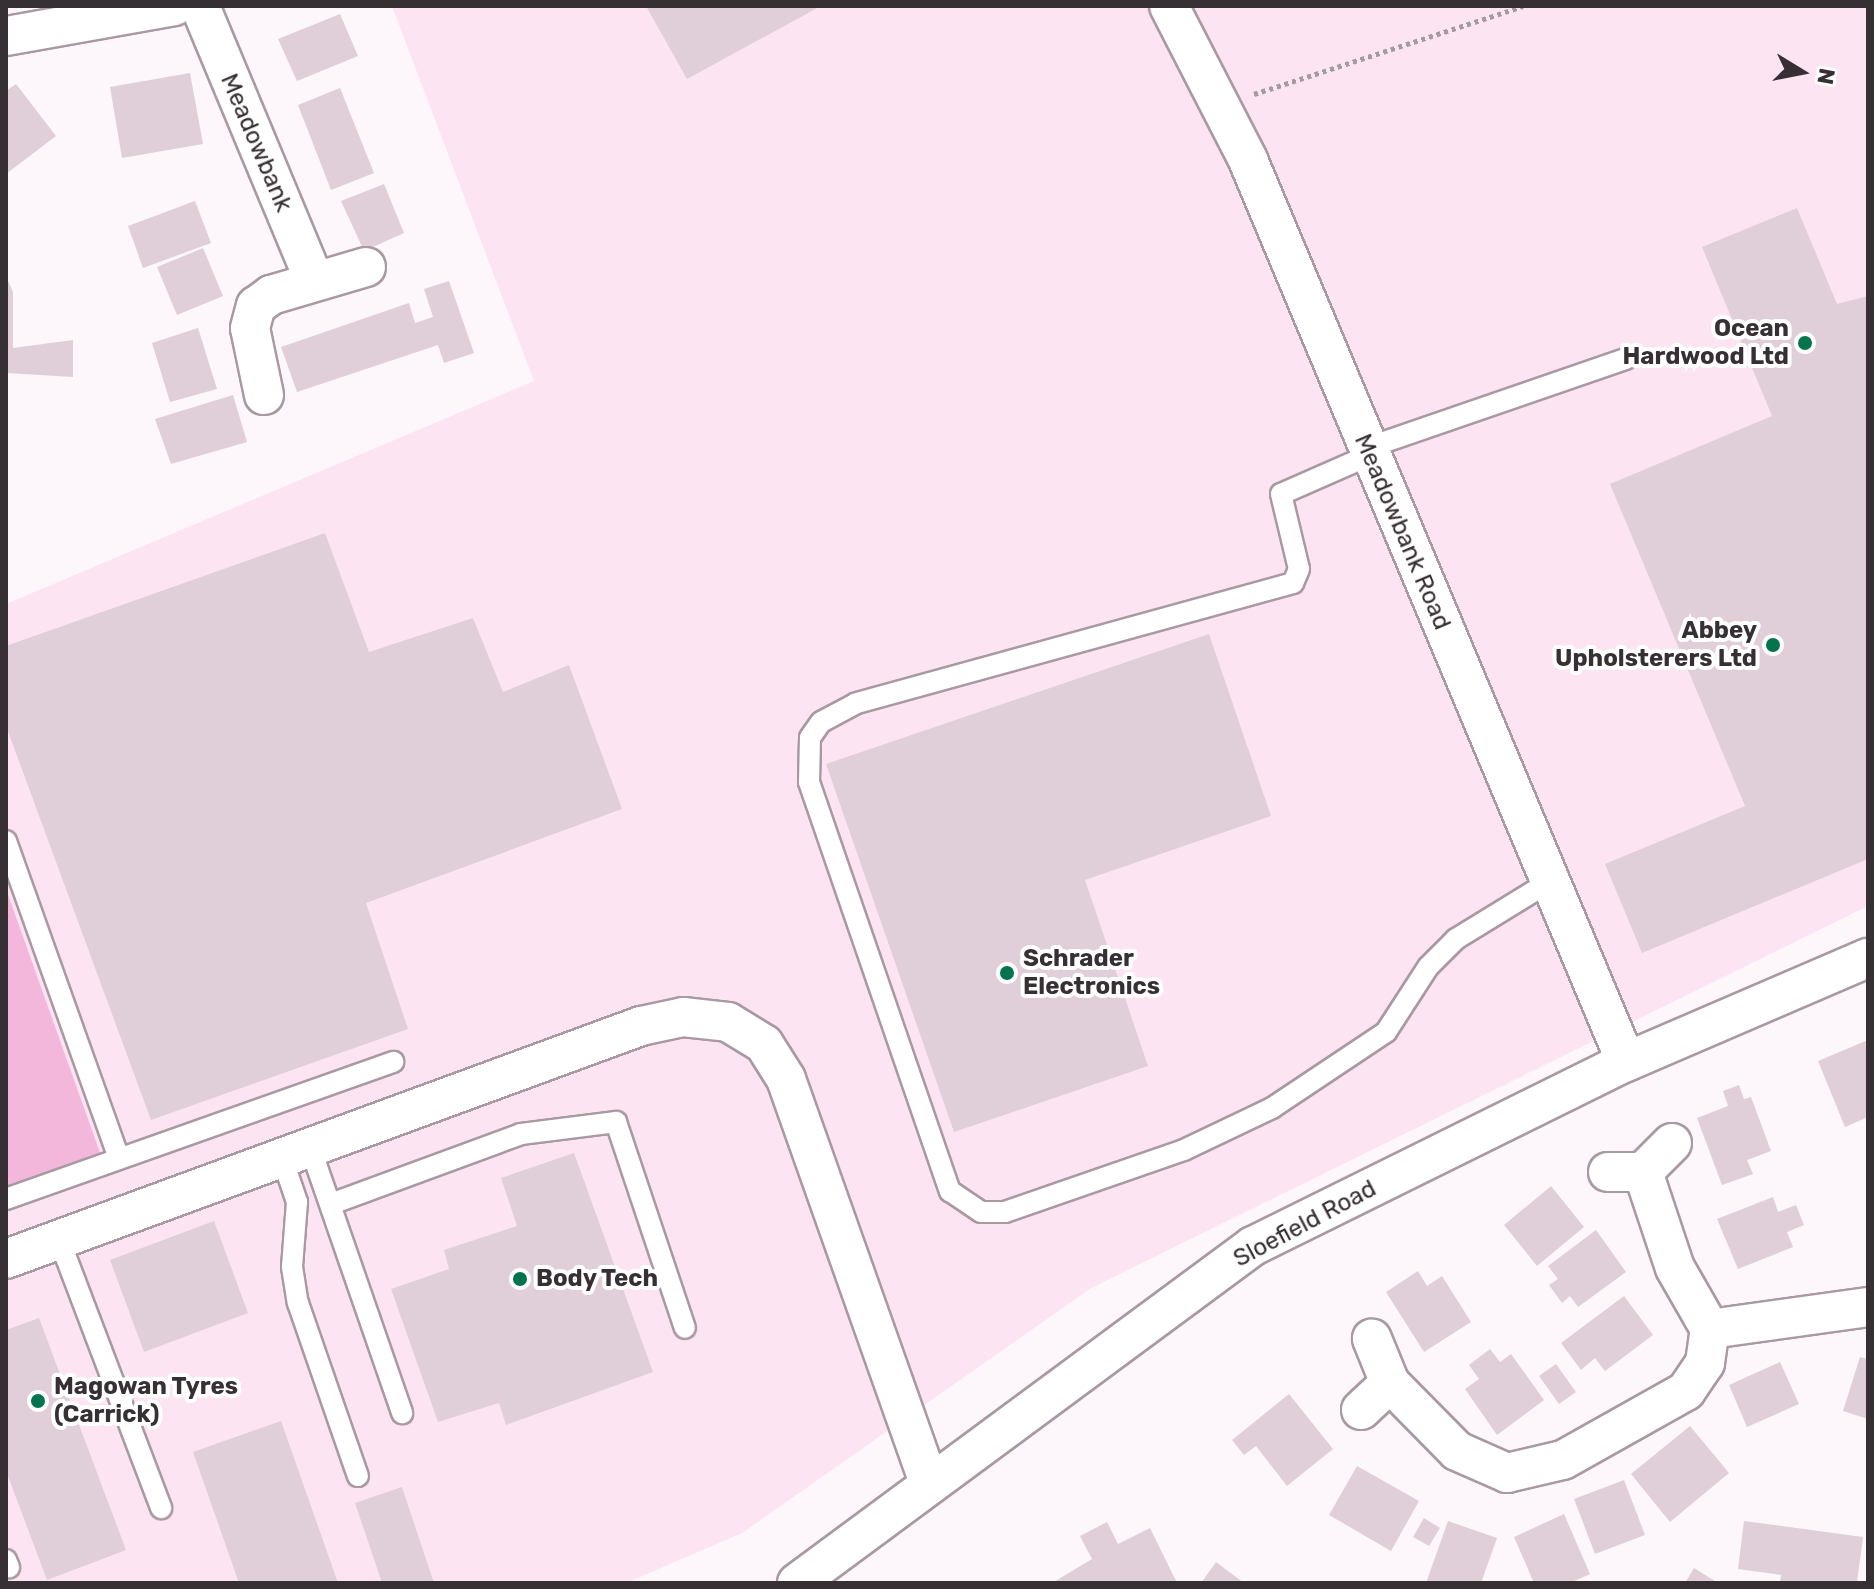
<!DOCTYPE html>
<style>
body{margin:0}
#map{position:relative;width:1874px;height:1589px;overflow:hidden;background:#fdf6fa;font-family:Rubik,sans-serif}
div>[style]{position:absolute}
.built>*{inset:0;background:#fce4f2}
.green>*{inset:0;background:#f4b7dc}
.building>*{inset:0;background:#e0cfd9}
.path>*{height:5px;margin-top:-2.5px;transform-origin:0;background:repeating-linear-gradient(90deg,#a29b9f 0 4px,transparent 0 8px)}
.roads{filter:drop-shadow(2px 0 #a999a2) drop-shadow(-2px 0 #a999a2) drop-shadow(0 2px #a999a2) drop-shadow(0 -2px #a999a2)}
.lane>*{height:20px;margin:-10px;padding:0 10px;transform-origin:10px;border-radius:10px;background:#fff}
.street>*{height:38px;margin:-19px;padding:0 19px;transform-origin:19px;border-radius:19px;background:#fff}
.dots>*{width:22px;height:22px;translate:-50% -50%;box-sizing:border-box;border:4px solid #fff;border-radius:50%}
span{translate:-50% -50%;white-space:nowrap;text-align:center;line-height:1.15;-webkit-text-stroke:8px #fff;paint-order:stroke}
.street-label{font-size:24px;color:#362f33}
.poi-label{font-size:24px;color:#362f33;font-weight:700}
.right{translate:-100% -50%;text-align:right}
.left{translate:0 -50%;text-align:left}
.frame{position:absolute;inset:0;border:8px solid #362f33;pointer-events:none}
.north{position:absolute;left:1762px;top:32px;width:80px;height:80px;-webkit-text-stroke:6px #fff;paint-order:stroke;rotate:100deg;font-size:22px;font-weight:700;line-height:32px;text-align:center;color:#362f33}
.north::after{content:'';display:block;margin:auto;width:28px;height:36px;background:#362f33;clip-path:polygon(50% 0,100% 100%,50% 72%,0 100%)}
</style>
<div id="map">
<div class="built">
<div style="clip-path:polygon(392px 6px,1868px 6px,1868px 906px,1091px 1288px,742px 1533px,626px 1583px,6px 1583px,6px 604px,534px 381px)"></div>
</div>
<div class="green">
<div style="clip-path:polygon(6px 889px,104px 1164px,6px 1200px)"></div>
</div>
<div class="building">
<div style="clip-path:polygon(646px 6px,821px 6px,687px 79px)"></div>
<div style="clip-path:polygon(340px 14px,358px 56px,297px 81px,278px 39px)"></div>
<div style="clip-path:polygon(190px 73px,203px 144px,122px 158px,110px 87px)"></div>
<div style="clip-path:polygon(16px 84px,56px 136px,6px 174px,6px 91px)"></div>
<div style="clip-path:polygon(340px 88px,374px 173px,331px 190px,298px 105px)"></div>
<div style="clip-path:polygon(384px 184px,404px 233px,364px 251px,341px 201px)"></div>
<div style="clip-path:polygon(195px 201px,211px 243px,143px 268px,128px 226px)"></div>
<div style="clip-path:polygon(1797px 208px,1837px 304px,1868px 296px,1868px 859px,1642px 953px,1605px 864px,1745px 806px,1610px 484px,1772px 416px,1702px 247px)"></div>
<div style="clip-path:polygon(203px 248px,223px 296px,177px 315px,157px 267px)"></div>
<div style="clip-path:polygon(6px 276px,13px 292px,13px 348px,73px 340px,73px 377px,6px 373px)"></div>
<div style="clip-path:polygon(449px 281px,474px 353px,444px 363px,438px 345px,297px 392px,281px 347px,409px 303px,415px 323px,433px 317px,424px 289px)"></div>
<div style="clip-path:polygon(198px 328px,217px 389px,170px 402px,152px 343px)"></div>
<div style="clip-path:polygon(233px 395px,247px 442px,171px 464px,155px 419px)"></div>
<div style="clip-path:polygon(325px 533px,369px 652px,473px 618px,503px 692px,569px 665px,622px 809px,366px 903px,408px 1029px,151px 1120px,6px 726px,6px 646px)"></div>
<div style="clip-path:polygon(1209px 634px,1271px 816px,1085px 880px,1148px 1066px,954px 1132px,826px 764px)"></div>
<div style="clip-path:polygon(1868px 1040px,1868px 1117px,1845px 1127px,1818px 1061px)"></div>
<div style="clip-path:polygon(1739px 1085px,1744px 1099px,1751px 1097px,1771px 1151px,1747px 1160px,1753px 1174px,1722px 1185px,1697px 1118px,1728px 1106px,1723px 1091px)"></div>
<div style="clip-path:polygon(574px 1153px,653px 1372px,506px 1425px,499px 1403px,438px 1422px,391px 1289px,449px 1269px,444px 1250px,517px 1226px,501px 1178px)"></div>
<div style="clip-path:polygon(1551px 1186px,1584px 1227px,1537px 1266px,1504px 1225px)"></div>
<div style="clip-path:polygon(1773px 1197px,1778px 1212px,1796px 1205px,1804px 1225px,1787px 1232px,1793px 1247px,1738px 1269px,1717px 1219px)"></div>
<div style="clip-path:polygon(214px 1221px,248px 1313px,144px 1352px,110px 1260px)"></div>
<div style="clip-path:polygon(1596px 1230px,1626px 1272px,1578px 1307px,1570px 1296px,1562px 1303px,1549px 1285px,1558px 1279px,1548px 1266px)"></div>
<div style="clip-path:polygon(1418px 1271px,1427px 1286px,1442px 1276px,1471px 1322px,1424px 1352px,1386px 1292px)"></div>
<div style="clip-path:polygon(1624px 1296px,1653px 1335px,1605px 1371px,1595px 1358px,1581px 1370px,1561px 1343px)"></div>
<div style="clip-path:polygon(39px 1318px,126px 1550px,47px 1580px,6px 1471px,6px 1330px)"></div>
<div style="clip-path:polygon(1490px 1349px,1500px 1362px,1511px 1354px,1544px 1400px,1497px 1435px,1465px 1389px,1479px 1379px,1469px 1365px)"></div>
<div style="clip-path:polygon(1860px 1357px,1868px 1359px,1868px 1419px,1843px 1411px)"></div>
<div style="clip-path:polygon(1780px 1362px,1799px 1404px,1747px 1427px,1729px 1385px)"></div>
<div style="clip-path:polygon(1556px 1364px,1576px 1392px,1559px 1404px,1539px 1376px)"></div>
<div style="clip-path:polygon(1289px 1394px,1333px 1449px,1287px 1486px,1256px 1446px,1244px 1455px,1232px 1440px)"></div>
<div style="clip-path:polygon(281px 1421px,338px 1583px,239px 1583px,193px 1452px)"></div>
<div style="clip-path:polygon(1690px 1426px,1729px 1473px,1670px 1522px,1631px 1474px)"></div>
<div style="clip-path:polygon(1357px 1466px,1419px 1501px,1391px 1551px,1329px 1515px)"></div>
<div style="clip-path:polygon(1624px 1480px,1645px 1535px,1595px 1554px,1574px 1499px)"></div>
<div style="clip-path:polygon(402px 1487px,434px 1583px,382px 1583px,355px 1503px)"></div>
<div style="clip-path:polygon(1564px 1514px,1590px 1574px,1570px 1583px,1534px 1583px,1514px 1537px)"></div>
<div style="clip-path:polygon(1424px 1518px,1440px 1528px,1429px 1546px,1413px 1537px)"></div>
<div style="clip-path:polygon(1448px 1521px,1497px 1538px,1481px 1583px,1426px 1583px)"></div>
<div style="clip-path:polygon(1744px 1521px,1863px 1537px,1857px 1583px,1780px 1583px,1781px 1575px,1738px 1569px)"></div>
<div style="clip-path:polygon(1107px 1522px,1118px 1544px,1150px 1528px,1177px 1583px,1052px 1583px,1092px 1559px,1080px 1536px)"></div>
<div style="clip-path:polygon(1216px 1562px,1244px 1583px,1201px 1583px)"></div>
<div style="clip-path:polygon(1694px 1568px,1718px 1583px,1685px 1583px)"></div>
</div>
<div class="path">
<div style="left:1254px;top:94px;width:283px;rotate:-18.1deg"></div>
</div>
<div class="roads">
<div class="lane">
<div style="left:1367px;top:448px;width:274px;rotate:-19deg"></div>
<div style="left:1370px;top:455px;width:97px;rotate:156.3deg"></div>
<div style="left:1281px;top:494px;width:77px;rotate:76.5deg"></div>
<div style="left:1299px;top:569px;width:15px;rotate:113deg"></div>
<div style="left:1293px;top:583px;width:454px;rotate:164.6deg"></div>
<div style="left:855px;top:704px;width:38px;rotate:152deg"></div>
<div style="left:821px;top:722px;width:19px;rotate:125deg"></div>
<div style="left:810px;top:738px;width:44px;rotate:91.3deg"></div>
<div style="left:809px;top:782px;width:433px;rotate:71deg"></div>
<div style="left:950px;top:1191px;width:37px;rotate:34deg"></div>
<div style="left:981px;top:1212px;width:24px"></div>
<div style="left:1005px;top:1212px;width:189px;rotate:-19.1deg"></div>
<div style="left:1184px;top:1150px;width:98px;rotate:-25.5deg"></div>
<div style="left:1272px;top:1108px;width:137px;rotate:-33.7deg"></div>
<div style="left:1386px;top:1032px;width:77px;rotate:-57.1deg"></div>
<div style="left:1428px;top:967px;width:40px;rotate:-45deg"></div>
<div style="left:1456px;top:939px;width:109px;rotate:-31.5deg"></div>
<div style="left:6px;top:841px;width:337px;rotate:70.4deg"></div>
<div style="left:309px;top:1144px;width:285px;rotate:70.9deg"></div>
<div style="left:281px;top:1155px;width:50px;rotate:71.2deg"></div>
<div style="left:297px;top:1202px;width:65px;rotate:94.4deg"></div>
<div style="left:292px;top:1267px;width:36px;rotate:81deg"></div>
<div style="left:298px;top:1303px;width:183px;rotate:70.9deg"></div>
<div style="left:6px;top:1199px;width:411px;rotate:-19.5deg"></div>
<div style="left:331px;top:1204px;width:202px;rotate:-20.2deg"></div>
<div style="left:521px;top:1134px;width:96px;rotate:-7.2deg"></div>
<div style="left:616px;top:1122px;width:217px;rotate:71.5deg"></div>
<div style="left:59px;top:1239px;width:288px;rotate:69.2deg"></div>
<div style="left:6px;top:1560px;width:8px;rotate:67deg"></div>
</div>
<div class="street">
<div style="left:200px;top:6px;width:297px;rotate:67.4deg"></div>
<div style="left:1169px;top:6px;width:173px;rotate:62.8deg"></div>
<div style="left:1248px;top:160px;width:978px;rotate:67.26deg"></div>
<div style="left:6px;top:36px;width:171px;rotate:-10.1deg"></div>
<div style="left:264px;top:395px;width:68px;rotate:-101.8deg"></div>
<div style="left:250px;top:328px;width:23px;rotate:-75deg"></div>
<div style="left:256px;top:306px;width:19px;rotate:-36deg"></div>
<div style="left:271px;top:295px;width:99px;rotate:-16.4deg"></div>
<div style="left:1608px;top:1172px;width:35px"></div>
<div style="left:1643px;top:1172px;width:41px;rotate:-45deg"></div>
<div style="left:6px;top:1259px;width:676px;rotate:-20.15deg"></div>
<div style="left:641px;top:1026px;width:43px;rotate:-12.1deg"></div>
<div style="left:683px;top:1017px;width:45px;rotate:6.3deg"></div>
<div style="left:728px;top:1022px;width:42px;rotate:31.4deg"></div>
<div style="left:764px;top:1044px;width:41px;rotate:57.8deg"></div>
<div style="left:786px;top:1079px;width:428px;rotate:70.5deg"></div>
<div style="left:1710px;top:1329px;width:160px;rotate:-7.9deg"></div>
<div style="left:1390px;top:1383px;width:95px;rotate:45.4deg"></div>
<div style="left:1457px;top:1451px;width:55px;rotate:23.7deg"></div>
<div style="left:1507px;top:1473px;width:57px;rotate:-13.1deg"></div>
<div style="left:1563px;top:1460px;width:141px;rotate:-29.3deg"></div>
<div style="left:1686px;top:1391px;width:34px;rotate:-56deg"></div>
<div style="left:1705px;top:1363px;width:34px;rotate:-82deg"></div>
<div style="left:1710px;top:1329px;width:70px;rotate:-119.8deg"></div>
<div style="left:1675px;top:1268px;width:101px;rotate:-108.4deg"></div>
<div style="left:1361px;top:1410px;width:40px;rotate:-43deg"></div>
<div style="left:1390px;top:1383px;width:48px;rotate:-112.2deg"></div>
<div style="left:797px;top:1583px;width:567px;rotate:-36.47deg"></div>
<div style="left:1253px;top:1246px;width:416px;rotate:-26.3deg"></div>
<div style="left:1626px;top:1062px;width:263px;rotate:-23.3deg"></div>
</div>
</div>
<div class="dots">
<div style="left:1805px;top:343px;background:#03744d"></div>
<div style="left:1773px;top:645px;background:#03744d"></div>
<div style="left:1007px;top:973px;background:#03744d"></div>
<div style="left:520px;top:1279px;background:#03744d"></div>
<div style="left:38px;top:1401px;background:#03744d"></div>
</div>
<div class="street-label">
<span style="left:256px;top:143px;rotate:67deg">Meadowbank</span>
<span style="left:1402px;top:532px;rotate:67deg">Meadowbank Road</span>
<span style="left:1305px;top:1224px;rotate:-28deg">Sloefield Road</span>
</div>
<div class="poi-label">
<span class="right" style="left:1789px;top:343px">Ocean<br>Hardwood Ltd</span>
<span class="right" style="left:1757px;top:645px">Abbey<br>Upholsterers Ltd</span>
<span class="left" style="left:1023px;top:973px">Schrader<br>Electronics</span>
<span class="left" style="left:536px;top:1279px">Body Tech</span>
<span class="left" style="left:54px;top:1401px">Magowan Tyres<br>(Carrick)</span>
</div>
<div class="frame"></div>
<div class="north">N</div>
</div>
